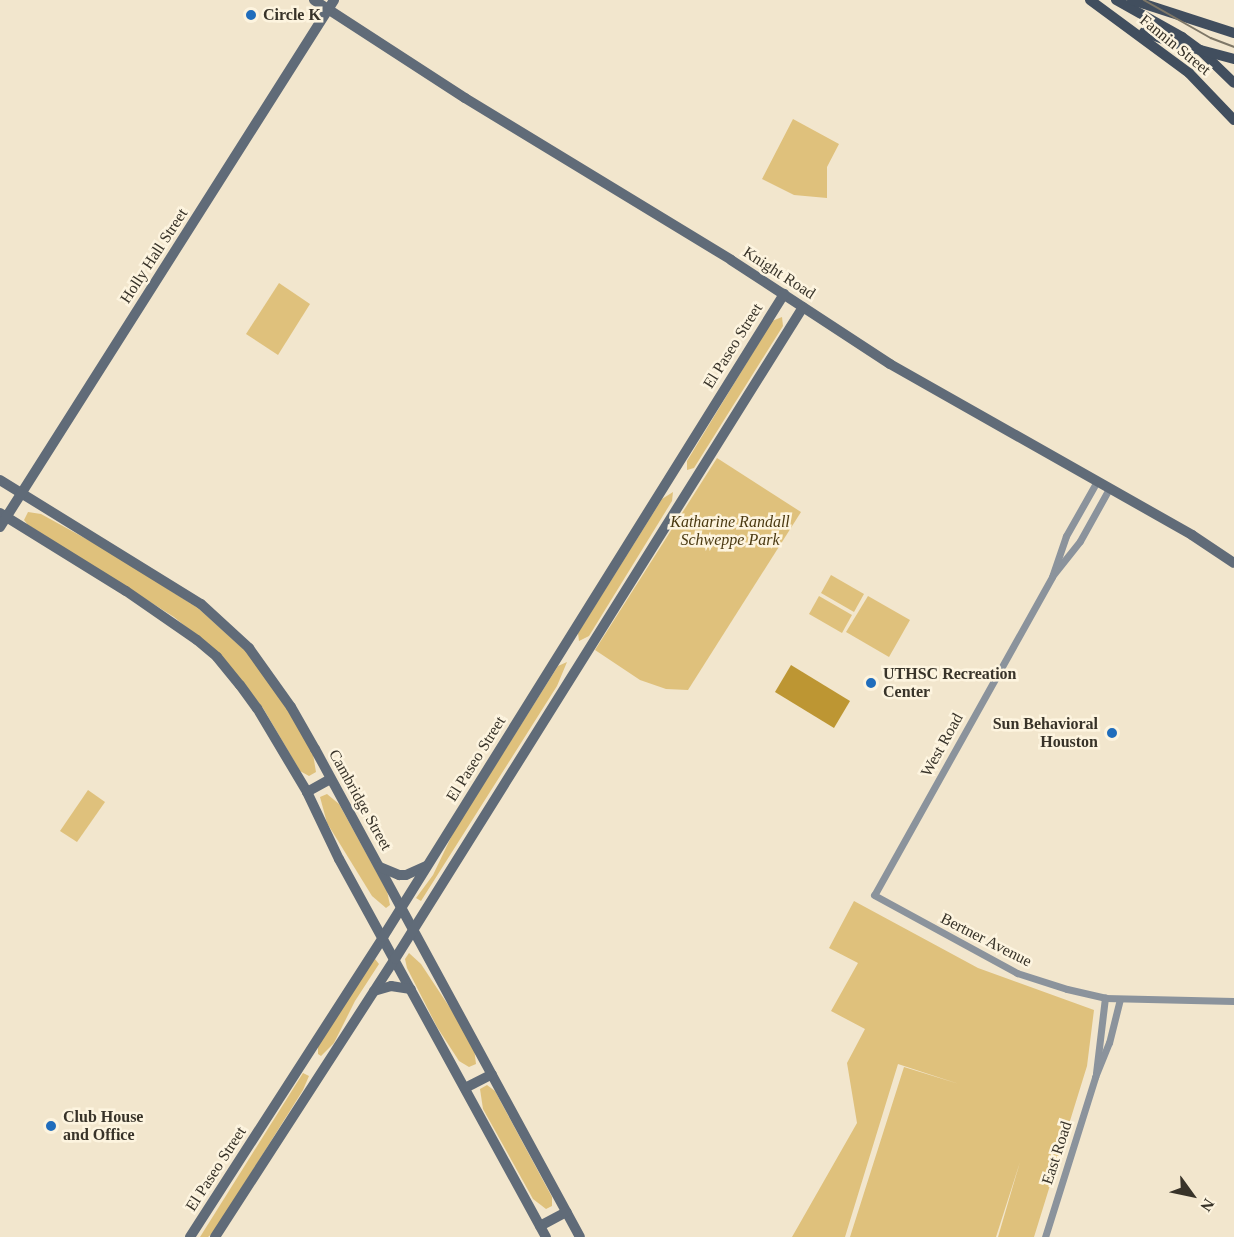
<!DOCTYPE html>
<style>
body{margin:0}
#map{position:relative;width:1234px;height:1237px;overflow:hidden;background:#f2e6cd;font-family:Georgia,serif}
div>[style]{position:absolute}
.green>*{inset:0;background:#dfc17c}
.water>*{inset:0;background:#bd9633}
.street>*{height:7px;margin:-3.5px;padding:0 3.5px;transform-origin:3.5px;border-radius:3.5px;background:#8b939c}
.secondary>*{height:10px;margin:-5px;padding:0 5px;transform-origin:5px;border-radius:5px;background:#606b78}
.primary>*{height:10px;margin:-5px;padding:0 5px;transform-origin:5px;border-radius:5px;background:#414e5e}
.tram>*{height:1.5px;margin:-0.75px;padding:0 0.75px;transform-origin:0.75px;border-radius:0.75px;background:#7e7767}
.dots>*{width:16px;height:16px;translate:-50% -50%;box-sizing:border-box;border:3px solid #fdf4df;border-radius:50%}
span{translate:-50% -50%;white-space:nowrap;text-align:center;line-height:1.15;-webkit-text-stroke:5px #fdf4df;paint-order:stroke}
.poi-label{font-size:16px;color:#383329;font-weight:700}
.left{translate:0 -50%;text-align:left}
.right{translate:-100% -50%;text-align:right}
.street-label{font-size:16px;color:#383329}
.park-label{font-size:16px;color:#4a3911;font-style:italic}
.north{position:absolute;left:1162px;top:1165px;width:60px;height:60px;-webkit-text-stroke:4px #fdf4df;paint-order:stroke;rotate:123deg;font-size:16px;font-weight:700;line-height:24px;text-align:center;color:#383329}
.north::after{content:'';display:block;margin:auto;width:21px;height:27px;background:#383329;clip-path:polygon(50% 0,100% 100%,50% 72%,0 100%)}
</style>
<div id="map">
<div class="green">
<div style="clip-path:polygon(793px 119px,839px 144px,827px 167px,827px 198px,794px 195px,762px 179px)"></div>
<div style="clip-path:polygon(279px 283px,310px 304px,278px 355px,246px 334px)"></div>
<div style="clip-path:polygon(782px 317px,783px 326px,694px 468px,687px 470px,687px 461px,772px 321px)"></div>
<div style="clip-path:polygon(717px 458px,801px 512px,688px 690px,666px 689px,640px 680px,595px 650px)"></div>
<div style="clip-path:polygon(673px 492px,672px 501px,589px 636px,579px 641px,578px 633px,662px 499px)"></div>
<div style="clip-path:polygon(28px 512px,41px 514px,101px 547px,198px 608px,252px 657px,274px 686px,313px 754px,316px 772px,309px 776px,300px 771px,263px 708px,220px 655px,174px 617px,28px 525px,24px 520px)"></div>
<div style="clip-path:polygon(831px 575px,864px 594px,854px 612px,821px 593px)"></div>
<div style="clip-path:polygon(819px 596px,852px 615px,842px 633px,809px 614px)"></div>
<div style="clip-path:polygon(868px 596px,910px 620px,889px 657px,846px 632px)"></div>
<div style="clip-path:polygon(567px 662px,557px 686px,421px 901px,416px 898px,433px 875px,454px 831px,558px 666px)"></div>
<div style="clip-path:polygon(88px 790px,105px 802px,77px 842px,60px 831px)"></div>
<div style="clip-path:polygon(327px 794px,339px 804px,387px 891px,390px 905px,386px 908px,372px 896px,327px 823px,320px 797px)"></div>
<div style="clip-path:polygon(854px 901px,978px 968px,1094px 1010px,1087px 1066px,1034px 1237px,998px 1237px,1020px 1162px,996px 1237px,850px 1237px,904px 1067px,959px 1084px,898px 1064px,845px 1237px,792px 1237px,857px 1123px,847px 1063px,865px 1029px,831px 1011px,858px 963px,829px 948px)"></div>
<div style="clip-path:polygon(409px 953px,421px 964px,464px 1029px,474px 1048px,476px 1064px,469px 1067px,459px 1061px,437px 1027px,407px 968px,405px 959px)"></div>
<div style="clip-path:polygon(375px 959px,379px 964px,355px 1001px,334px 1043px,321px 1056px,318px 1054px,318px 1046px,370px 963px)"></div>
<div style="clip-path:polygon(303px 1073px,309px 1076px,303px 1090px,226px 1213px,214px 1232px,208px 1237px,200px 1237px)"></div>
<div style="clip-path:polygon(487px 1085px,495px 1091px,552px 1197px,552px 1206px,546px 1209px,533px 1199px,483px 1109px,480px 1089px)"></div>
</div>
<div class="water">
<div style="clip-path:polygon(791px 665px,850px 701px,834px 728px,775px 692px)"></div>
</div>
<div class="street">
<div style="left:1096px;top:483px;width:61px;rotate:119.5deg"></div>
<div style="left:1066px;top:536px;width:43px;rotate:108.9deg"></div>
<div style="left:1052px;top:577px;width:364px;rotate:119.2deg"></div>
<div style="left:874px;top:895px;width:163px;rotate:28.6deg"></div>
<div style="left:1017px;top:973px;width:52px;rotate:17.7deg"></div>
<div style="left:1067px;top:989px;width:39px;rotate:13deg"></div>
<div style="left:1105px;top:998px;width:129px;rotate:1.3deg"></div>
<div style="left:1053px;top:575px;width:43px;rotate:-51.5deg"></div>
<div style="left:1080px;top:541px;width:60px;rotate:-60.9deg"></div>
<div style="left:1096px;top:1073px;width:76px;rotate:-83.2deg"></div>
<div style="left:1045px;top:1237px;width:168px;rotate:-72.6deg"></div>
<div style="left:1095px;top:1077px;width:37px;rotate:-68deg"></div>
<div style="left:1109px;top:1043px;width:45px;rotate:-76deg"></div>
</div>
<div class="secondary">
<div style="left:314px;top:0;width:180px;rotate:33deg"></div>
<div style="left:465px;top:98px;width:311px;rotate:31.3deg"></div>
<div style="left:731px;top:260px;width:190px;rotate:33.2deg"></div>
<div style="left:890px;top:364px;width:347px;rotate:29.5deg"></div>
<div style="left:1192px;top:535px;width:50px;rotate:33.7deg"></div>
<div style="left:0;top:480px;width:236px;rotate:31.7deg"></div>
<div style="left:201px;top:604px;width:65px;rotate:42.5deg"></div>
<div style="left:249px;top:648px;width:72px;rotate:54.6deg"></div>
<div style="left:291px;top:707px;width:48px;rotate:60.3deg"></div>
<div style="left:315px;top:749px;width:555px;rotate:61.5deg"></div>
<div style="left:0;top:513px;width:148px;rotate:31.8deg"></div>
<div style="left:126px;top:591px;width:86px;rotate:34.6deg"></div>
<div style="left:197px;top:640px;width:26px;rotate:40deg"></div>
<div style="left:217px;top:657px;width:36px;rotate:51deg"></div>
<div style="left:240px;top:685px;width:29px;rotate:54deg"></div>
<div style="left:257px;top:708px;width:98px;rotate:59.2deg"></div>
<div style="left:307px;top:792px;width:74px;rotate:64.5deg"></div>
<div style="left:339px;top:859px;width:431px;rotate:61.3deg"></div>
<div style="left:0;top:527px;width:624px;rotate:-57.63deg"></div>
<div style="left:307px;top:792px;width:26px;rotate:-29deg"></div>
<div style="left:380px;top:867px;width:21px;rotate:23deg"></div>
<div style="left:399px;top:875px;width:7px"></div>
<div style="left:406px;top:875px;width:22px;rotate:-24deg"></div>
<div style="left:374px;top:991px;width:18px;rotate:-16deg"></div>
<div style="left:391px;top:986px;width:20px;rotate:9deg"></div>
<div style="left:465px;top:1088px;width:30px;rotate:-27deg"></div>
<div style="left:540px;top:1226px;width:30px;rotate:-28deg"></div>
<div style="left:190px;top:1237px;width:357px;rotate:-57.2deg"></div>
<div style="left:383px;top:937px;width:758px;rotate:-58.05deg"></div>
<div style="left:215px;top:1237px;width:331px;rotate:-57.1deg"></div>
<div style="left:395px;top:959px;width:769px;rotate:-57.96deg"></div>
</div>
<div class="primary">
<div style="left:1090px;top:0;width:123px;rotate:36.4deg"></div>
<div style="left:1189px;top:73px;width:65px;rotate:46.2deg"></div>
<div style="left:1116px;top:0;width:76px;rotate:29.3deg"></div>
<div style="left:1182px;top:37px;width:22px;rotate:36deg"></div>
<div style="left:1200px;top:50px;width:47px;rotate:44.1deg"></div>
<div style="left:1132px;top:0;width:107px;rotate:17.9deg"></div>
<div style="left:1144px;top:32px;width:32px;rotate:20deg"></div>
<div style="left:1174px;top:43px;width:62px;rotate:14.9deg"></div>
</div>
<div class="tram">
<div style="left:1144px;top:0;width:77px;rotate:29.6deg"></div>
<div style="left:1211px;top:38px;width:25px;rotate:21deg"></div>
</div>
<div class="dots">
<div style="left:251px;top:15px;background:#206dbc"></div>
<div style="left:871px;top:683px;background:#206dbc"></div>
<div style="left:1112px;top:733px;background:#206dbc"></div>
<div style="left:51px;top:1126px;background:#206dbc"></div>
</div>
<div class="poi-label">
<span class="left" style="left:263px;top:15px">Circle K</span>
<span class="left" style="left:883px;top:683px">UTHSC Recreation<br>Center</span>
<span class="right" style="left:1098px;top:733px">Sun Behavioral<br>Houston</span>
<span class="left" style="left:63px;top:1126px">Club House<br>and Office</span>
</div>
<div class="street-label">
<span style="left:1175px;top:45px;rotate:39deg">Fannin Street</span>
<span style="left:154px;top:256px;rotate:-57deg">Holly Hall Street</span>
<span style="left:779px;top:273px;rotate:33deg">Knight Road</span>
<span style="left:733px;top:346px;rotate:-58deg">El Paseo Street</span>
<span style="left:942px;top:745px;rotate:-61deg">West Road</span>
<span style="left:476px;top:759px;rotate:-58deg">El Paseo Street</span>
<span style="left:360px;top:800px;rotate:61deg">Cambridge Street</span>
<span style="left:986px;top:940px;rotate:27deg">Bertner Avenue</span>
<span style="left:1057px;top:1153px;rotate:-72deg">East Road</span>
<span style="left:216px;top:1169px;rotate:-57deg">El Paseo Street</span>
</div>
<div class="park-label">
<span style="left:730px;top:531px">Katharine Randall<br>Schweppe Park</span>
</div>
<div class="north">N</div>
</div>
